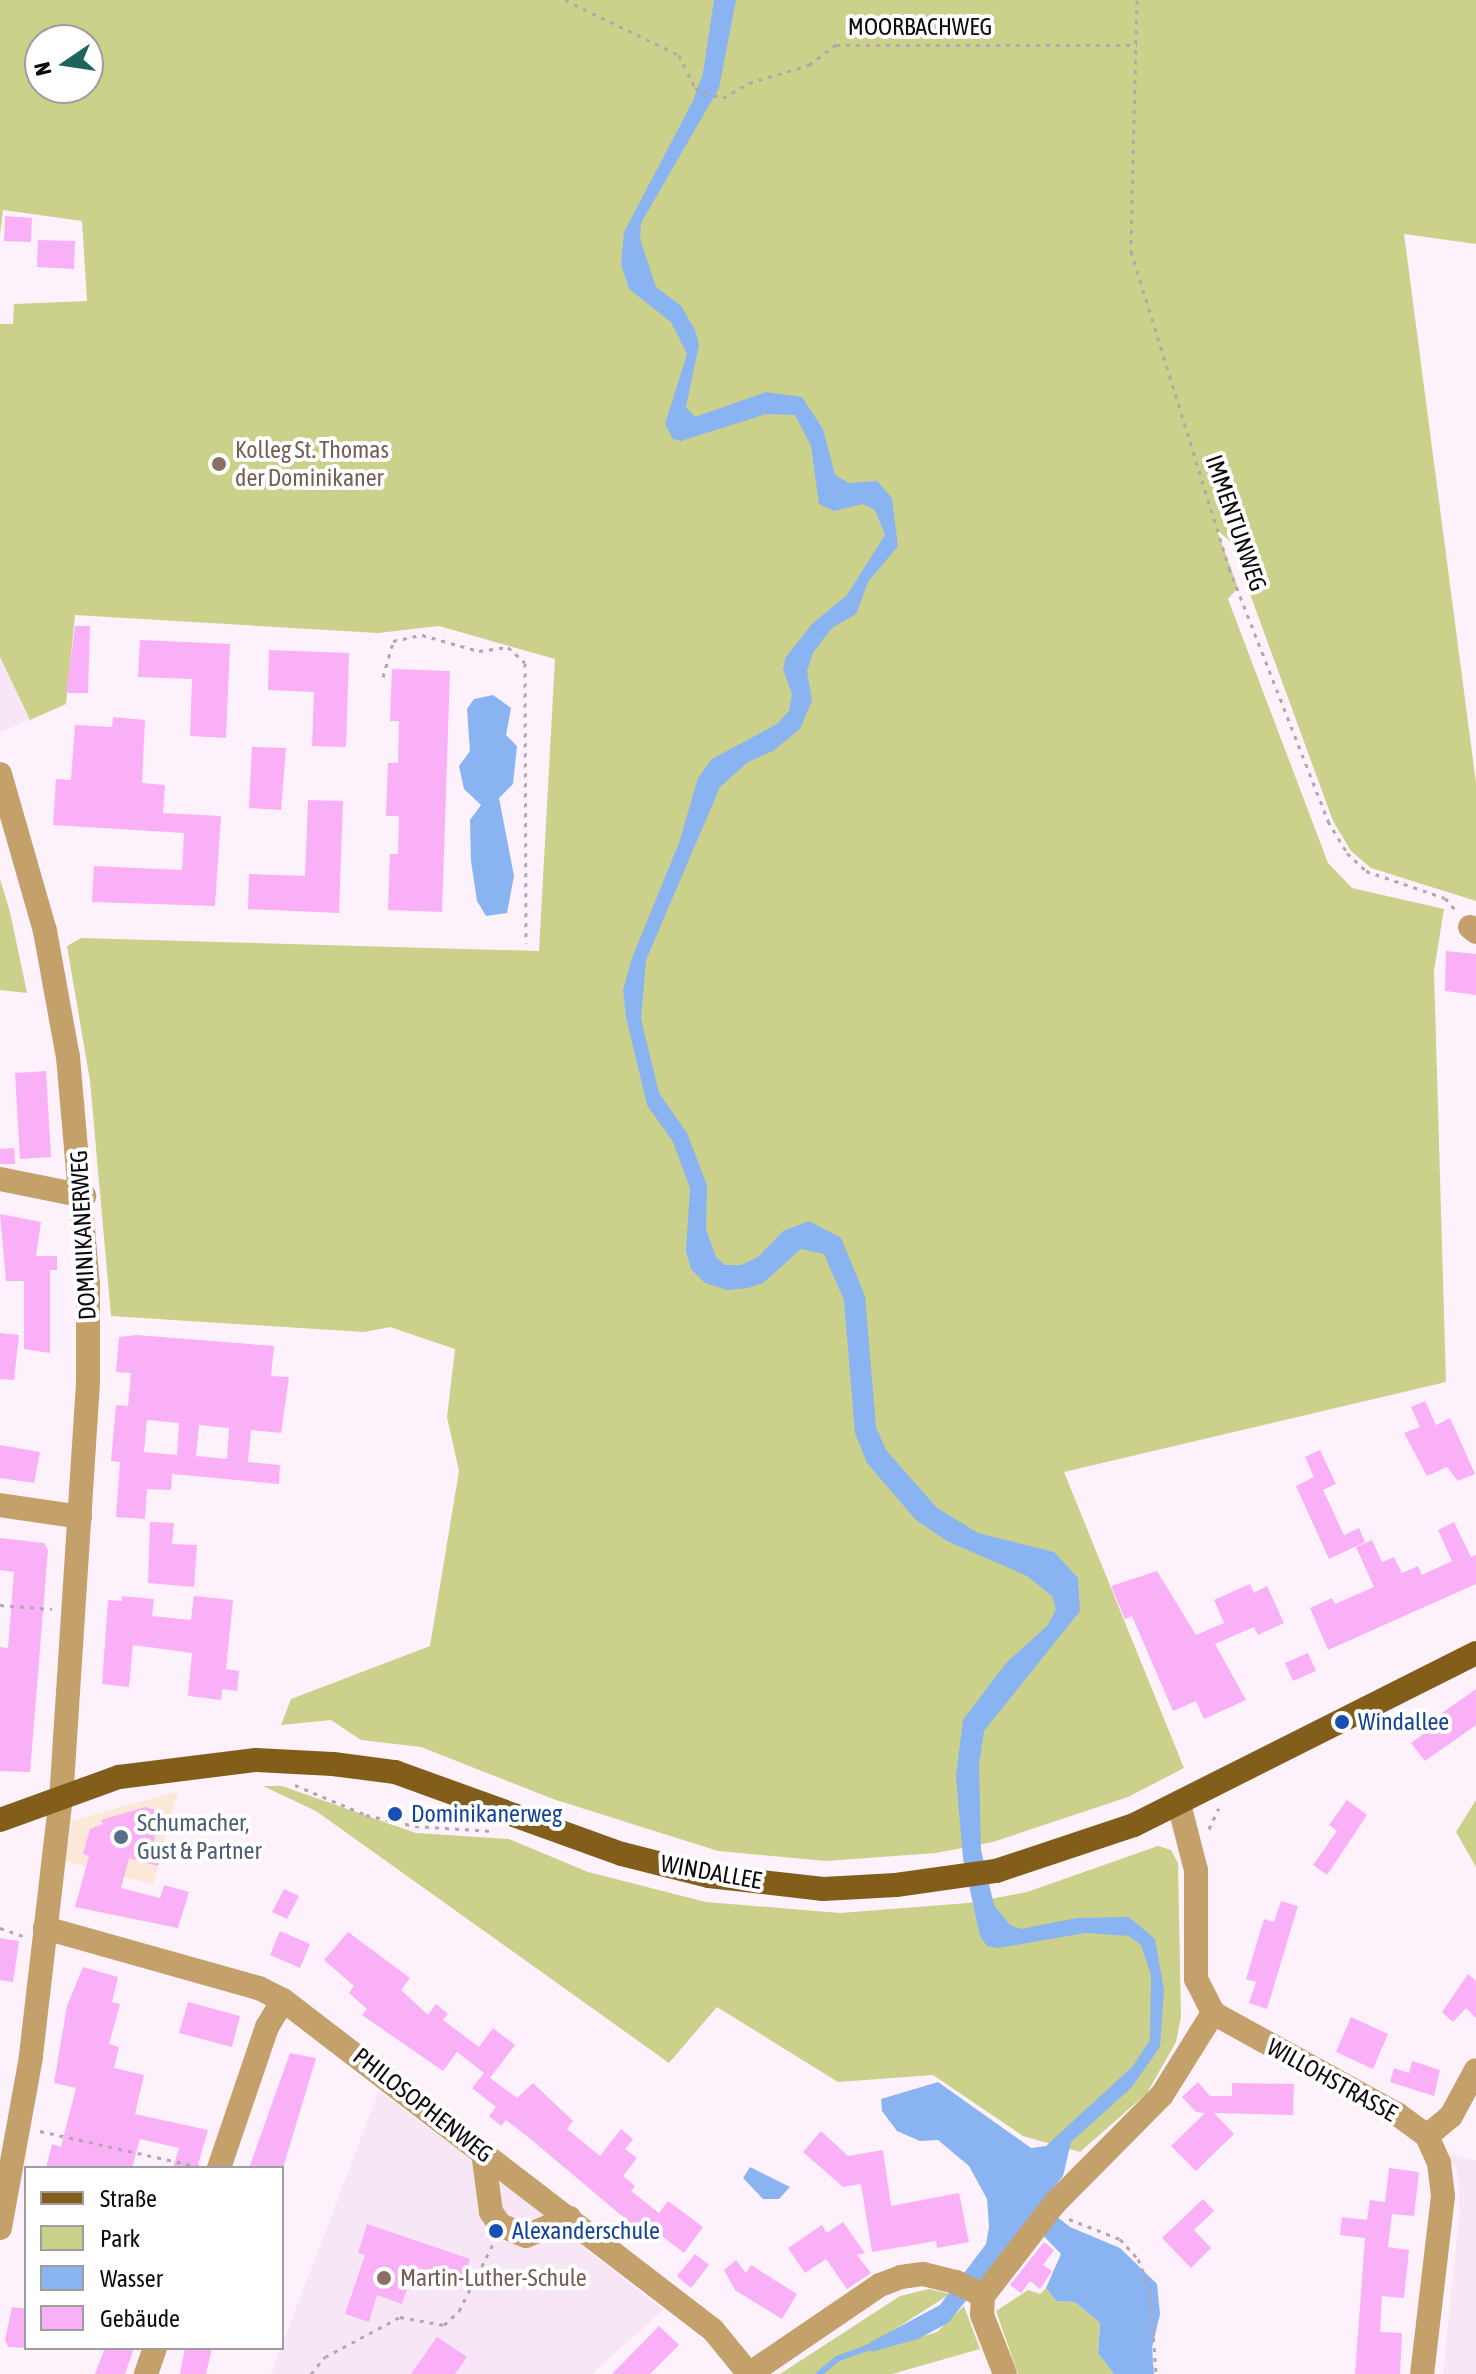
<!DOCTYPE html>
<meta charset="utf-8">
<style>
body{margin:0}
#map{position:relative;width:1476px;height:2374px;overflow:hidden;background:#fdf2fc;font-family:"Asap Condensed",sans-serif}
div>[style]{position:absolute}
.commercial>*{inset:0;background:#fce8d9}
.built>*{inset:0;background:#f7e6f6}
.green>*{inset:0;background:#cbd08b}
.water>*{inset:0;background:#8ab3f1}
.stream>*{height:6px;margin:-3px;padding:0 3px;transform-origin:3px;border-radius:3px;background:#8ab3f1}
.building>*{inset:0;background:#fab0f7}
.path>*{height:3px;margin-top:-1.5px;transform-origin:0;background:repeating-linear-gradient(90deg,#b0a7af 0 4px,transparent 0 10px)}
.minor>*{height:24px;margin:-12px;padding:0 12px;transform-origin:12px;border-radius:12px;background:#c4a16a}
.major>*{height:24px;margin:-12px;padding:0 12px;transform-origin:12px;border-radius:12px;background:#835e1b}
.dots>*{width:22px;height:22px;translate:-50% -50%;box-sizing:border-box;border:4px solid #fff;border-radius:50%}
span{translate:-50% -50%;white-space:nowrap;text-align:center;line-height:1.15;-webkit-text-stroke:8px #fff;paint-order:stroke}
.street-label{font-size:24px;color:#0e0a0d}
.education-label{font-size:24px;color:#785e54}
.left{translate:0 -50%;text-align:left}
.transit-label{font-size:24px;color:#164399}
.service-label{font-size:24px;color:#4e5e75}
.legend{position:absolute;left:24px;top:2166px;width:260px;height:184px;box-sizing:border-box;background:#fff;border:2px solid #9f9d9e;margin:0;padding:10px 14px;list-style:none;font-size:24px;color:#0e0a0d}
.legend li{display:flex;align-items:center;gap:16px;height:40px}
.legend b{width:40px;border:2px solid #9f9d9e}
.north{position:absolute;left:24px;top:24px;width:80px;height:80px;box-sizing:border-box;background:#fff;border:2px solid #9f9d9e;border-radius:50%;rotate:257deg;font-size:22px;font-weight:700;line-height:32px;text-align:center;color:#0e0a0d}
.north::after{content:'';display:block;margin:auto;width:28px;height:36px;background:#1c655c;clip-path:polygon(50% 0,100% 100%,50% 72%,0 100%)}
</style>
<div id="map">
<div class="commercial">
<div style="clip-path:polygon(178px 1791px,153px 1885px,65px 1861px,72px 1821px)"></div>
</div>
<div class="built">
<div style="clip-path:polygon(0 657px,30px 720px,0 732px)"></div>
<div style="clip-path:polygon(379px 2091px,540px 2212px,663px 2310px,592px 2374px,271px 2374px)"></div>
<div style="clip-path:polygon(1448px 2153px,1476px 2161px,1476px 2374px,1443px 2374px,1460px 2207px,1457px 2172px)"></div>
</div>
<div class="green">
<div style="clip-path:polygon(evenodd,0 0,1476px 0,1476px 244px,1404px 234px,1476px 783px,1476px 901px,1371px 868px,1351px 851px,1333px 821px,1231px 542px,1217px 530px,1238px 588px,1228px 599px,1328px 863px,1352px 888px,1444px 909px,1434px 971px,1446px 1382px,1064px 1472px,1184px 1768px,1128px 1797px,993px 1842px,936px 1853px,826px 1861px,718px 1851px,553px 1799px,421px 1747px,361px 1740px,331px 1720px,281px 1725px,291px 1699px,430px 1646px,459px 1471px,447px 1417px,455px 1349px,390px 1327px,364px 1332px,111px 1316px,90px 1081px,67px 946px,81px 938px,539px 951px,555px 659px,439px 626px,378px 633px,75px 615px,66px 704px,30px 720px,0 657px,0 324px,13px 324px,14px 304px,87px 301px,82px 221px,3px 210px,0 235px,0 0,40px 40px,88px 40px,88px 88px,40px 88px,40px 40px)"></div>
<div style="clip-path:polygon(0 879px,10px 912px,27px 993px,0 990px)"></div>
<div style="clip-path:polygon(263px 1786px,282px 1786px,416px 1833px,509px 1839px,588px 1872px,706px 1902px,840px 1913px,968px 1903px,1027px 1892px,1158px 1846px,1171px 1850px,1178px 1863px,1181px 2017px,1176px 2042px,1147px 2093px,1080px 2152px,1023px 2136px,933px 2075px,838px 2082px,717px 2007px,669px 2063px,316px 1811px)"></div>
<div style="clip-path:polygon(1476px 1800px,1476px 1867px,1456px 1832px)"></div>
<div style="clip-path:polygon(1046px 2288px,1056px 2301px,1075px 2302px,1100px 2323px,1098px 2353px,1114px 2374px,1018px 2374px,996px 2311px,1028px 2290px,1040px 2294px)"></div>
<div style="clip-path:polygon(929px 2289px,950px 2294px,892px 2331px,892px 2346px,937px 2332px,964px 2306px,980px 2349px,892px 2374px,780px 2374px,900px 2296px)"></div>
</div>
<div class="water">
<div style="clip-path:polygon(714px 0,736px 0,719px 88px,641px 223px,640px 239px,656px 287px,681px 306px,695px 330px,699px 345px,686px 407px,695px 417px,766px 392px,802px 397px,823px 429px,835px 475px,849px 483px,877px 481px,892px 498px,898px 546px,868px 582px,856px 614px,832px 628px,813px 653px,807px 671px,812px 700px,800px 729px,773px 751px,748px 762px,720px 787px,646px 960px,641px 1019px,659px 1093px,687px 1133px,707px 1185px,706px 1229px,716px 1257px,725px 1265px,741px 1265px,758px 1257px,783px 1231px,809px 1221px,841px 1238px,865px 1296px,876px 1427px,886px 1450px,937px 1508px,978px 1533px,1054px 1552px,1078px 1578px,1080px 1611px,984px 1731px,979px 1765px,981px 1850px,994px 1905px,1010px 1925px,1021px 1929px,1077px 1918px,1129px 1917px,1155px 1939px,1164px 1990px,1160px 2047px,1131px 2088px,1071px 2142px,1063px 2176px,1041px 2204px,1070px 2227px,1120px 2248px,1157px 2284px,1160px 2314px,1152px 2348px,1154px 2374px,1114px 2374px,1098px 2353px,1100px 2323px,1075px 2302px,1056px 2301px,1046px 2288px,1061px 2254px,1030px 2222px,948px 2323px,918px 2339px,871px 2352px,869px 2343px,940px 2305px,986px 2244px,989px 2227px,987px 2199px,969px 2166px,938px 2140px,920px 2141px,897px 2131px,882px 2111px,881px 2099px,938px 2082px,1031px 2148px,1046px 2146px,1133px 2066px,1150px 2040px,1151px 1975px,1141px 1945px,1129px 1936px,1085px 1933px,998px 1948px,987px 1946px,980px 1936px,963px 1858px,956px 1776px,963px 1720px,1006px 1663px,1048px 1625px,1056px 1609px,1052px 1596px,1027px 1576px,947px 1541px,916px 1520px,867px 1463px,855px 1433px,844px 1300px,824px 1254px,801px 1249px,763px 1283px,748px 1288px,727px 1290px,705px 1283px,691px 1269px,686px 1251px,690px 1188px,673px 1142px,647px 1105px,626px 1017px,623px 990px,632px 958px,679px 843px,698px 778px,712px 759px,777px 724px,789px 711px,792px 694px,783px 669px,786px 657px,812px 624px,847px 595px,885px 535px,875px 510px,863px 504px,834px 511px,819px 504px,811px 446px,795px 415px,766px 414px,681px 441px,673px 439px,665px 424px,687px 354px,671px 322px,629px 289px,621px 264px,624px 232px,693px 101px,703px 73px)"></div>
<div style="clip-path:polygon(493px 695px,511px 708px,506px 735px,517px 746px,513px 784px,499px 798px,514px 876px,507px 913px,486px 916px,477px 901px,471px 861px,470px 820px,481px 805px,464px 789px,459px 766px,470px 751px,467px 709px,474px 699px)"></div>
<div style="clip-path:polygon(750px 2167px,790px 2187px,779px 2199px,763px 2199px,743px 2178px)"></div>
</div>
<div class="stream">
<div style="left:819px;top:2374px;width:23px;rotate:-40deg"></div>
<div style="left:837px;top:2359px;width:40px;rotate:-20.2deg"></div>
</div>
<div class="building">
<div style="clip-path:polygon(5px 216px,32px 218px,31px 242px,4px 241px)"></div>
<div style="clip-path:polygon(38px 240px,75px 241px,74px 269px,37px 267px)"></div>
<div style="clip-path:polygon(75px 626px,90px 626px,88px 693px,66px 693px)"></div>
<div style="clip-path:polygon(140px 640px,230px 644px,226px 738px,190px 736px,192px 679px,138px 677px)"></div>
<div style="clip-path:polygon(269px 650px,349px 653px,346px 747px,312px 746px,314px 692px,268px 690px)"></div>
<div style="clip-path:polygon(392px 669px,450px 671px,442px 912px,388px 910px,390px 854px,398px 854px,399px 816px,386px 816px,388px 763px,398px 763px,399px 721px,390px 721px)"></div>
<div style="clip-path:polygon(113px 717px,145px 720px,142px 783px,165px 785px,163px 813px,221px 816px,215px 906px,92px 902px,94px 866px,182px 870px,184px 833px,53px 825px,56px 779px,71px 780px,75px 725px,112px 727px)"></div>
<div style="clip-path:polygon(252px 747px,286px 748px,281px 810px,249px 808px)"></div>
<div style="clip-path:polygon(308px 800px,343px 801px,339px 913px,248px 909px,249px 874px,305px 876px)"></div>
<div style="clip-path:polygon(1446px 951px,1476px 954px,1476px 995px,1445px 991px)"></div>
<div style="clip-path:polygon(46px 1071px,51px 1157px,20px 1159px,15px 1073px)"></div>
<div style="clip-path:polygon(14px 1148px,15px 1164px,0 1164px,0 1149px)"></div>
<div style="clip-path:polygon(0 1214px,41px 1222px,36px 1256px,57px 1256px,57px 1270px,50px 1270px,50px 1353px,24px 1349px,24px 1281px,6px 1281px)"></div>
<div style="clip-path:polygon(0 1333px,19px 1335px,14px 1380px,0 1379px)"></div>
<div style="clip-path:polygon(evenodd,137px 1335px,274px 1346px,271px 1376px,289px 1377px,281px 1433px,251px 1430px,248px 1462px,280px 1465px,279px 1484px,172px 1474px,171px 1490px,147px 1489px,145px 1519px,116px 1517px,120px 1462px,111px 1461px,116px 1405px,128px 1406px,131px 1373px,116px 1372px,119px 1337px,137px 1335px,147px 1420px,179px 1423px,177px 1455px,144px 1452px,147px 1420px,137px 1335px,199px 1425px,229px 1428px,227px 1459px,196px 1456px,199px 1425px)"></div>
<div style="clip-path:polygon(1425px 1401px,1436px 1425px,1450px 1418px,1475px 1474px,1458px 1481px,1447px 1467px,1427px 1476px,1404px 1433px,1420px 1427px,1411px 1407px)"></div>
<div style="clip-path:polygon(0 1445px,40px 1452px,34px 1483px,0 1478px)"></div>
<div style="clip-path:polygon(1320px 1450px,1336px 1484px,1323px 1490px,1344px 1535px,1359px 1528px,1365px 1542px,1329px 1559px,1296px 1486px,1314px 1477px,1305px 1457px)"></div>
<div style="clip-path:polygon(150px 1522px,174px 1523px,172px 1544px,197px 1545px,194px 1587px,148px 1583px)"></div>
<div style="clip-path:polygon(1454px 1522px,1471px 1557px,1476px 1555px,1476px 1584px,1328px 1650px,1310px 1608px,1332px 1598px,1335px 1604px,1374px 1587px,1356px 1547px,1372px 1540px,1382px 1562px,1394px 1557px,1402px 1573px,1418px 1566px,1422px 1575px,1452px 1561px,1438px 1530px)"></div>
<div style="clip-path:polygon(0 1538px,44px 1543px,48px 1550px,30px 1772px,0 1771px,0 1647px,8px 1648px,14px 1572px,0 1570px)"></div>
<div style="clip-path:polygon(1157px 1571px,1196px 1635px,1224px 1623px,1214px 1600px,1250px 1584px,1254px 1593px,1267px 1586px,1284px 1623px,1258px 1635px,1254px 1627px,1215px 1644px,1246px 1700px,1204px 1719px,1196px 1701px,1173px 1711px,1132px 1616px,1125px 1619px,1111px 1586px)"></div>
<div style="clip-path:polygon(122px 1596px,154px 1599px,152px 1616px,191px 1620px,194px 1596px,233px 1600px,226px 1669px,239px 1671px,237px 1691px,222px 1689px,221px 1700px,188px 1696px,192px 1653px,133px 1645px,129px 1687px,102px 1684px,108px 1600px,122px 1601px)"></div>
<div style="clip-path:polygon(1308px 1653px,1316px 1671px,1293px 1681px,1285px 1663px)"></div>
<div style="clip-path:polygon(1476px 1689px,1476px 1725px,1425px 1761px,1411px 1743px,1432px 1728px,1428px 1723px)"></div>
<div style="clip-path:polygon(1347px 1800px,1367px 1815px,1327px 1875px,1313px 1865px,1337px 1831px,1329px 1825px)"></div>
<div style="clip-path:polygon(145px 1807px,162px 1812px,153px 1844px,163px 1847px,158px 1866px,129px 1858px,121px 1888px,160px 1898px,164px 1885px,189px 1892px,178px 1928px,75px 1907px,89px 1856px,83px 1854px,90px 1829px,103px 1824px,101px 1820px)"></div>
<div style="clip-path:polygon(284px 1889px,299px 1896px,287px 1919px,272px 1912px)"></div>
<div style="clip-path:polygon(1281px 1901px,1298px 1906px,1267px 2009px,1249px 2003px,1256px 1982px,1246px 1979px,1264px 1919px,1274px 1922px)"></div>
<div style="clip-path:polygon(280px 1931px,310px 1944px,300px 1968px,270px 1955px)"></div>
<div style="clip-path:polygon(348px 1932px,410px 1978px,401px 1990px,428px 2015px,436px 2004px,448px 2014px,443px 2020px,479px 2047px,493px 2028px,515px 2045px,490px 2078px,517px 2098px,533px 2083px,573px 2121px,567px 2129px,600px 2156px,621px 2129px,633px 2139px,625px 2149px,637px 2158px,623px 2176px,635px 2186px,631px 2191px,659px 2213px,668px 2201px,703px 2227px,684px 2253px,646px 2224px,640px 2231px,528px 2137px,506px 2120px,501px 2126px,489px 2116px,496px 2107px,472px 2088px,484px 2073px,457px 2052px,443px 2071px,362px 2015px,367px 2009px,349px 1993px,354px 1986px,324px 1960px)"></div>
<div style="clip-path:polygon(0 1938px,19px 1941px,13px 1982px,0 1980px)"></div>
<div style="clip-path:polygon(83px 1967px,118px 1977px,112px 2002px,120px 2004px,109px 2044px,119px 2047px,114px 2068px,144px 2075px,135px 2114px,208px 2130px,197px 2168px,173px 2168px,179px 2148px,140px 2139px,132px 2168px,46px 2168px,52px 2144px,61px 2147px,76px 2088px,54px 2083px,67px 2006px)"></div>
<div style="clip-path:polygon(1468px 1974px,1476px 1981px,1476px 2018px,1466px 2008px,1453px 2022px,1442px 2012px)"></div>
<div style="clip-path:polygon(188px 2002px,240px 2016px,232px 2047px,179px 2033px)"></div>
<div style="clip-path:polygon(1351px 2017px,1388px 2034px,1373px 2069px,1336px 2052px)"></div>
<div style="clip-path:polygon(290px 2053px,316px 2058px,283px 2168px,249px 2168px)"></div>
<div style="clip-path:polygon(1412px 2061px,1440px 2070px,1434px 2096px,1390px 2082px,1394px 2068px,1409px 2073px)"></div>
<div style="clip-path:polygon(1198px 2082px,1210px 2096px,1232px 2096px,1232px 2083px,1294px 2084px,1293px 2115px,1214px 2113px,1234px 2134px,1196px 2171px,1171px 2146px,1205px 2113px,1196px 2112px,1182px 2097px)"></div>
<div style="clip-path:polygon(821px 2131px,848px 2156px,883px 2150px,891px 2206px,959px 2193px,969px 2242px,937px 2248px,936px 2241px,872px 2252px,861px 2184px,843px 2187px,803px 2152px)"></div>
<div style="clip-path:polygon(1389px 2168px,1419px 2172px,1414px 2216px,1392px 2214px,1388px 2247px,1409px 2250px,1404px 2298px,1382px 2296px,1380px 2332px,1402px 2333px,1400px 2374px,1355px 2374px,1365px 2238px,1340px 2235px,1342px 2217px,1367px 2220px,1370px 2200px,1385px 2202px)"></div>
<div style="clip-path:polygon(1203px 2199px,1214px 2211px,1194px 2230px,1211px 2248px,1191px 2268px,1162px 2238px)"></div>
<div style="clip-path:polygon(843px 2222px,865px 2253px,857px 2255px,871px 2273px,847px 2289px,826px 2259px,805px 2273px,788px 2248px,822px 2225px,827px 2233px)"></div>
<div style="clip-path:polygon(367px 2224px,470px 2259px,461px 2286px,413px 2270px,402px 2304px,377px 2295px,369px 2322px,345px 2314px,365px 2255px,358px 2253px)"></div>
<div style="clip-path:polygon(1044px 2242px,1054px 2250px,1043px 2265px,1052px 2271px,1040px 2289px,1030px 2281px,1021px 2293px,1010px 2285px)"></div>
<div style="clip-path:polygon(695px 2254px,709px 2265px,691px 2288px,677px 2276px)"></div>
<div style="clip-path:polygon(736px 2260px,746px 2273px,751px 2265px,797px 2294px,782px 2319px,735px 2290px,724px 2270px)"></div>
<div style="clip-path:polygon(12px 2307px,26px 2309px,26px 2348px,8px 2347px,5px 2340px)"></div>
<div style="clip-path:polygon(659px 2326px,679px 2345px,650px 2374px,612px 2374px)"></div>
<div style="clip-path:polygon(437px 2337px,467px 2357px,455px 2374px,411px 2374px)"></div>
<div style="clip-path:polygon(105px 2348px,134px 2348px,125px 2374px,95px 2374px)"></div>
<div style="clip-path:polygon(185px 2348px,212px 2348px,206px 2374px,180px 2374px)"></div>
</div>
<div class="path">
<div style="left:565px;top:0;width:127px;rotate:25.8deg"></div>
<div style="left:679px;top:55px;width:37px;rotate:64deg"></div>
<div style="left:695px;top:88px;width:30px;rotate:20deg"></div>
<div style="left:723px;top:98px;width:30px;rotate:-30deg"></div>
<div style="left:749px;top:83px;width:63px;rotate:-16.7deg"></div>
<div style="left:809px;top:65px;width:34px;rotate:-37deg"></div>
<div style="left:836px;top:45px;width:301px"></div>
<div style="left:1137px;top:0;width:251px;rotate:91.4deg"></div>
<div style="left:1131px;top:251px;width:332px;rotate:72.8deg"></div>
<div style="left:1229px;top:568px;width:272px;rotate:68.6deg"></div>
<div style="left:1328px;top:821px;width:37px;rotate:59deg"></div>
<div style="left:1347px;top:853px;width:26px;rotate:43deg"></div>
<div style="left:1366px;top:871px;width:83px;rotate:18.9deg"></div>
<div style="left:1445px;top:898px;width:18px;rotate:49deg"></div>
<div style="left:383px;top:677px;width:37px;rotate:-74deg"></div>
<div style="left:393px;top:641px;width:30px;rotate:-12deg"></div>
<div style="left:422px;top:635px;width:59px;rotate:15.7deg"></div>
<div style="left:479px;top:651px;width:29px;rotate:-8deg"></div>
<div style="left:508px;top:647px;width:23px;rotate:43deg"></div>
<div style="left:525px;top:663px;width:280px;rotate:89.8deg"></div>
<div style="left:0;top:1605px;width:52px;rotate:4.4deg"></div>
<div style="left:295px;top:1785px;width:77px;rotate:22.9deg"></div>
<div style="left:366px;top:1815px;width:50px;rotate:12.7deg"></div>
<div style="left:415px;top:1826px;width:77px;rotate:3.7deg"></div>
<div style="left:1209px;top:1829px;width:23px;rotate:-65deg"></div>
<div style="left:0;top:1928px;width:24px;rotate:19deg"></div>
<div style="left:40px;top:2131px;width:164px;rotate:12.7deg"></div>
<div style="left:1069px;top:2219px;width:55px;rotate:21.4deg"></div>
<div style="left:1120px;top:2239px;width:27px;rotate:48deg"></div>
<div style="left:1138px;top:2259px;width:31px;rotate:68deg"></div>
<div style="left:1150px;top:2288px;width:86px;rotate:86deg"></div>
<div style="left:311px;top:2374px;width:22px;rotate:-51deg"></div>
<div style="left:325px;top:2357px;width:85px;rotate:-28.1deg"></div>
<div style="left:400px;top:2317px;width:45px;rotate:10.3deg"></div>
<div style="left:444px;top:2325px;width:21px;rotate:-43deg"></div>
<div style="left:459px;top:2311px;width:75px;rotate:-63.1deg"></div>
</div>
<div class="minor">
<div style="left:0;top:774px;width:163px;rotate:74deg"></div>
<div style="left:45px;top:931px;width:128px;rotate:79.7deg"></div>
<div style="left:68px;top:1057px;width:228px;rotate:85deg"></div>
<div style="left:88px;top:1284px;width:99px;rotate:90deg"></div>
<div style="left:88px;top:1383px;width:414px;rotate:93.7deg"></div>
<div style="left:61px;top:1796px;width:263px;rotate:96.6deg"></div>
<div style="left:31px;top:2057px;width:174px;rotate:100.3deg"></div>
<div style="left:1470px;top:927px;width:8px;rotate:40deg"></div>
<div style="left:0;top:1179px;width:86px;rotate:11.4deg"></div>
<div style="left:0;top:1505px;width:81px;rotate:8.5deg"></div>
<div style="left:1179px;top:1804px;width:68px;rotate:75.6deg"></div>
<div style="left:1196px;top:1870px;width:109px;rotate:90deg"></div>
<div style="left:1196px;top:1979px;width:38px;rotate:63deg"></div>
<div style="left:1213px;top:2013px;width:210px;rotate:28.8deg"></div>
<div style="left:1397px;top:2114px;width:37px;rotate:36deg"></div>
<div style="left:1427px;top:2136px;width:30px;rotate:66deg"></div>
<div style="left:1439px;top:2163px;width:33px;rotate:83deg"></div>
<div style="left:1443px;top:2196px;width:179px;rotate:96.7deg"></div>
<div style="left:45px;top:1928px;width:222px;rotate:15.7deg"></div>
<div style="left:259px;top:1988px;width:27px;rotate:27deg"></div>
<div style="left:283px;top:2000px;width:542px;rotate:37.5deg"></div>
<div style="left:713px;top:2330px;width:57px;rotate:50.7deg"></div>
<div style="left:1427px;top:2136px;width:31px;rotate:-40deg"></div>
<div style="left:1451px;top:2116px;width:52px;rotate:-61.5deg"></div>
<div style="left:483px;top:2152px;width:61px;rotate:82.4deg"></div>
<div style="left:491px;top:2212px;width:16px;rotate:55deg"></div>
<div style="left:500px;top:2225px;width:28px;rotate:23deg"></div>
<div style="left:526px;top:2236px;width:47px;rotate:-22.7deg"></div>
<div style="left:219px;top:2168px;width:149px;rotate:-71.2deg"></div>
<div style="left:267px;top:2027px;width:31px;rotate:-59deg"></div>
<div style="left:983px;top:2296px;width:116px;rotate:-52.3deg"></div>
<div style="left:1054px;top:2204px;width:153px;rotate:-45.3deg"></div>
<div style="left:1162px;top:2095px;width:97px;rotate:-58.1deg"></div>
<div style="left:983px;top:2296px;width:19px;rotate:93deg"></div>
<div style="left:982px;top:2315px;width:63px;rotate:68.7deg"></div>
<div style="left:146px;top:2374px;width:28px;rotate:-71deg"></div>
<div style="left:749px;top:2374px;width:158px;rotate:-34.2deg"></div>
<div style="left:880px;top:2285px;width:22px;rotate:-21deg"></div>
<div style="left:901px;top:2277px;width:22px;rotate:-8deg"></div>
<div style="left:923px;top:2274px;width:34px;rotate:14deg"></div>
<div style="left:956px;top:2282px;width:30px;rotate:27deg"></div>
</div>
<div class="major">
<div style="left:0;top:1820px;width:127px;rotate:-19.9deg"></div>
<div style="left:119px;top:1777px;width:138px;rotate:-7.1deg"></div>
<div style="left:256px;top:1760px;width:77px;rotate:3deg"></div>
<div style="left:333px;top:1764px;width:63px;rotate:7.4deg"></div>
<div style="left:395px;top:1772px;width:241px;rotate:19.9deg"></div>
<div style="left:622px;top:1854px;width:90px;rotate:14.2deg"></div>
<div style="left:709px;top:1876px;width:115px;rotate:6.5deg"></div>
<div style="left:823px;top:1889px;width:73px;rotate:-3.1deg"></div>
<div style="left:896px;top:1885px;width:101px;rotate:-8deg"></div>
<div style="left:996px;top:1871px;width:145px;rotate:-18.4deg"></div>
<div style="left:1134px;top:1825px;width:383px;rotate:-26.7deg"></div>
</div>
<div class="dots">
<div style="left:219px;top:464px;background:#8d6e63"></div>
<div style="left:1342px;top:1722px;background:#1a4fb4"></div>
<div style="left:395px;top:1814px;background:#1a4fb4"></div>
<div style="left:121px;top:1837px;background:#5c6f8a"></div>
<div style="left:496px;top:2231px;background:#1a4fb4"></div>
<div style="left:384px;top:2278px;background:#8d6e63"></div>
</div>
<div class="street-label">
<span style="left:920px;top:27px">MOORBACHWEG</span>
<span style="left:1236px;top:523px;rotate:71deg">IMMENTUNWEG</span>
<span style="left:83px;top:1235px;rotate:-93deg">DOMINIKANERWEG</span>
<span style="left:711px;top:1872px;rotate:10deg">WINDALLEE</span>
<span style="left:1332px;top:2080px;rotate:29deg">WILLOHSTRASSE</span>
<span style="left:423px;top:2105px;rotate:38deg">PHILOSOPHENWEG</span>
</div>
<div class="education-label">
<span class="left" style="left:235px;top:464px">Kolleg St. Thomas<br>der Dominikaner</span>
<span class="left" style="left:400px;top:2278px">Martin-Luther-Schule</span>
</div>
<div class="transit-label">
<span class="left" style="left:1358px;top:1722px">Windallee</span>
<span class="left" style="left:411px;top:1814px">Dominikanerweg</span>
<span class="left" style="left:512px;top:2231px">Alexanderschule</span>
</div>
<div class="service-label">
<span class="left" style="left:137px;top:1837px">Schumacher,<br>Gust &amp; Partner</span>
</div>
<ul class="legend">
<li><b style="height:10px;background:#835e1b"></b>Straße</li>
<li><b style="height:22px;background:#cbd08b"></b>Park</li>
<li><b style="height:22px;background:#8ab3f1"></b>Wasser</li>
<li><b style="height:22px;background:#fab0f7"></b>Gebäude</li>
</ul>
<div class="north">N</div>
</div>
